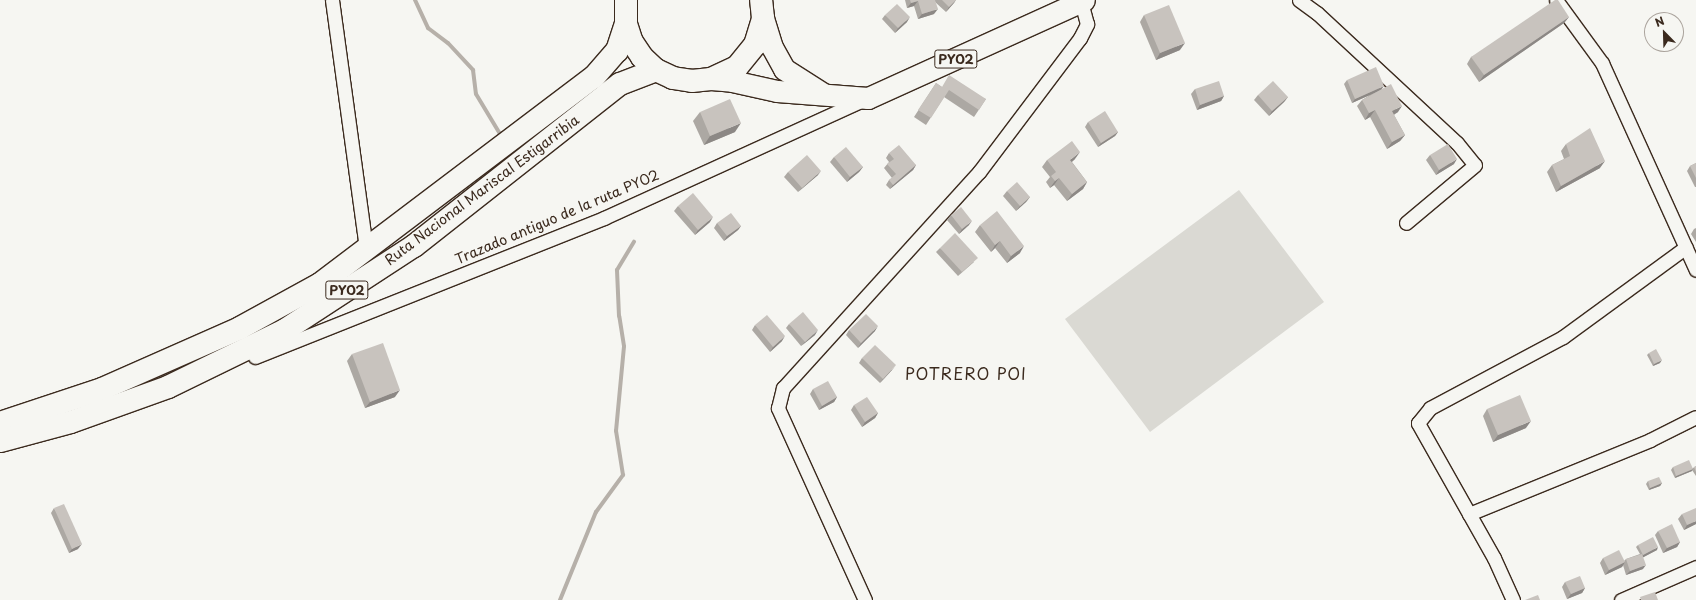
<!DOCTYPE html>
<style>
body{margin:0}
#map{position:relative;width:1696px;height:600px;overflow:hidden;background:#f6f6f2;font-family:"Playpen Sans",sans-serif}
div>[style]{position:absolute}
.green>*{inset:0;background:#dad9d3}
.stream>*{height:4px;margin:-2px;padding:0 2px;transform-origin:2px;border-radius:2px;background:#b6b0a9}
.roads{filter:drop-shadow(1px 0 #3b2a1e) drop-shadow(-1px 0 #3b2a1e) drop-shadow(0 1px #3b2a1e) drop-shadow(0 -1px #3b2a1e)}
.minor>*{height:13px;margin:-6.5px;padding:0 6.5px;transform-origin:6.5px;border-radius:6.5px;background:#f6f6f2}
.primary>*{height:21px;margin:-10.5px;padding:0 10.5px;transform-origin:10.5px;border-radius:10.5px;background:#f6f6f2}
.trunk>*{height:22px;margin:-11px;padding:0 11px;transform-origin:11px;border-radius:11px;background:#f6f6f2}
.wall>*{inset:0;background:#aca8a3}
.shaded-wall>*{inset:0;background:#8c8885}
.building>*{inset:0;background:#c8c3be}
span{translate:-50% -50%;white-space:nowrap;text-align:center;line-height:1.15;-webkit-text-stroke:3px #f6f6f2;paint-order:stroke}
.shield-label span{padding:1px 3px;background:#f6f6f2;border:1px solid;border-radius:3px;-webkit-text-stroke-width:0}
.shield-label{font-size:13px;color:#3b2a1e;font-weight:700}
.street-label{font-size:14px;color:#3b2a1e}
.quarter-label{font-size:16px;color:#3b2a1e;letter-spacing:1px}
.north{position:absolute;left:1644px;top:12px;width:40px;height:40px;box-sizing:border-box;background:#f6f6f2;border:1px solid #aba49d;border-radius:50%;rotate:337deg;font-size:11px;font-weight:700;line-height:16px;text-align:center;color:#3b2a1e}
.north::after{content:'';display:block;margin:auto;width:14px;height:18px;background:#3b2a1e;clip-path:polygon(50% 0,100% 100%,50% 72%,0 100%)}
</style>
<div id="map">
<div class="green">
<div style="clip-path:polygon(1239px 190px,1324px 302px,1150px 432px,1065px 319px)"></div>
</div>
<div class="stream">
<div style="left:415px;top:0;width:31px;rotate:65deg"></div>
<div style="left:428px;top:28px;width:25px;rotate:37deg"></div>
<div style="left:448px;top:43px;width:37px;rotate:47deg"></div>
<div style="left:473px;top:70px;width:24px;rotate:83deg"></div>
<div style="left:476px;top:94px;width:47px;rotate:59deg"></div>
<div style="left:560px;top:600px;width:95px;rotate:-67.8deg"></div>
<div style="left:596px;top:512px;width:46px;rotate:-53.9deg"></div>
<div style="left:623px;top:475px;width:45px;rotate:-99deg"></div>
<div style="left:616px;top:431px;width:85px;rotate:-84.6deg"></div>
<div style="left:624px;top:346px;width:30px;rotate:-99deg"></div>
<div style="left:619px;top:316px;width:46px;rotate:-92.5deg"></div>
<div style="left:617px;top:270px;width:33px;rotate:-59deg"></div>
</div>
<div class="roads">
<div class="minor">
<div style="left:332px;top:0;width:250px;rotate:82.2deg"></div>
<div style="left:1299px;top:0;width:22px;rotate:36deg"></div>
<div style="left:1317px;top:13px;width:191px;rotate:42.9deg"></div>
<div style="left:1457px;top:143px;width:28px;rotate:51deg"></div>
<div style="left:1475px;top:165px;width:90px;rotate:140deg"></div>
<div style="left:1556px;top:0;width:78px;rotate:53.9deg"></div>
<div style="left:1602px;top:63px;width:227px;rotate:65.6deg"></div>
<div style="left:255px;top:357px;width:376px;rotate:-21.7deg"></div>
<div style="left:604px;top:218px;width:285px;rotate:-24.5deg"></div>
<div style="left:1469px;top:514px;width:196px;rotate:-22.2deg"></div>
<div style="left:1650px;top:440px;width:51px;rotate:-26.6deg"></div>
<div style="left:865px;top:600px;width:211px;rotate:-114.4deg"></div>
<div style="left:778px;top:408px;width:21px;rotate:-76deg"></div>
<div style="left:783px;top:388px;width:292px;rotate:-47.8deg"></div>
<div style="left:979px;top:172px;width:168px;rotate:-53deg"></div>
<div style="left:1080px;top:38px;width:16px;rotate:-63deg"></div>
<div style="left:1087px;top:24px;width:24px;rotate:-105deg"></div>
<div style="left:1513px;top:600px;width:46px;rotate:-114.3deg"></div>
<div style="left:1494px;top:558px;width:155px;rotate:-119.4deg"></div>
<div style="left:1418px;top:423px;width:19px;rotate:-51deg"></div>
<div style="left:1430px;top:408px;width:151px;rotate:-28.1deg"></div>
<div style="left:1563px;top:337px;width:152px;rotate:-36.2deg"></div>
<div style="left:1621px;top:600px;width:82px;rotate:-23.7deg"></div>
</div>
<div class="primary">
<div style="left:763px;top:18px;width:30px;rotate:73deg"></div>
<div style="left:772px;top:47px;width:25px;rotate:61deg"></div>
<div style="left:784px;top:69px;width:45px;rotate:32.3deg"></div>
<div style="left:711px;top:79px;width:21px;rotate:5deg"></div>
<div style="left:732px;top:81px;width:46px;rotate:12.5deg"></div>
<div style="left:777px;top:91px;width:91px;rotate:4.4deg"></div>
<div style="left:868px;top:98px;width:237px;rotate:-24.4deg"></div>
</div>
<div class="trunk">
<div style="left:626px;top:0;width:24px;rotate:90deg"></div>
<div style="left:626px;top:24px;width:19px;rotate:72deg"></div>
<div style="left:632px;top:42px;width:18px;rotate:56deg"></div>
<div style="left:642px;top:57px;width:19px;rotate:43deg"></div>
<div style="left:656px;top:70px;width:19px;rotate:25deg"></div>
<div style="left:673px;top:78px;width:19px;rotate:9deg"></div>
<div style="left:692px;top:81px;width:19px;rotate:-6deg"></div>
<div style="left:711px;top:79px;width:29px;rotate:-25deg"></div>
<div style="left:737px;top:67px;width:28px;rotate:-51deg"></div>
<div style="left:755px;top:45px;width:28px;rotate:-73deg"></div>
<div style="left:763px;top:18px;width:18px;rotate:-96deg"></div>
<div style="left:0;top:423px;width:108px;rotate:-18.4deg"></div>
<div style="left:102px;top:389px;width:151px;rotate:-23.8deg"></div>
<div style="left:240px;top:328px;width:91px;rotate:-28.8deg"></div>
<div style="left:320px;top:284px;width:343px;rotate:-37.1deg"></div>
<div style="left:594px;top:77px;width:35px;rotate:-49deg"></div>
<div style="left:617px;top:51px;width:28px;rotate:-72deg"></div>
<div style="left:0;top:441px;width:73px;rotate:-15deg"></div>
<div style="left:71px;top:422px;width:103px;rotate:-19.8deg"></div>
<div style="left:168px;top:387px;width:130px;rotate:-26deg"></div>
<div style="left:285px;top:330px;width:154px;rotate:-33.1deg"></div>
<div style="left:414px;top:246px;width:262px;rotate:-38.2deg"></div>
<div style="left:620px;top:84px;width:39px;rotate:-21deg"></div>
</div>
</div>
<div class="wall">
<div style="clip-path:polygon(905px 0,956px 0,946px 12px,935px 2px,934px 14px,918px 19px,914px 6px,907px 8px)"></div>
<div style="clip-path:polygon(885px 15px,907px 22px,895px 33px,882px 19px)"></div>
<div style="clip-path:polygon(1144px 15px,1180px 50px,1156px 60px,1140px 22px)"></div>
<div style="clip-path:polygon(1569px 17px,1564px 23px,1479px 82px,1467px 64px,1471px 57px)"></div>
<div style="clip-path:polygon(1347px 80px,1382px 89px,1398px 112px,1394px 115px,1405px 135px,1400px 141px,1387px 149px,1370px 117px,1365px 120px,1357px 106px,1362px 100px,1370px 95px,1352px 103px,1344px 84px)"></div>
<div style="clip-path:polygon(936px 83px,942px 87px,986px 99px,974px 117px,944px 97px,926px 125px,914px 117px)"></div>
<div style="clip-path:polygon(1195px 89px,1224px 96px,1221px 101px,1197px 110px,1191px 94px)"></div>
<div style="clip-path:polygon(1258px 95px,1288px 97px,1284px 102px,1269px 116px,1254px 100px)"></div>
<div style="clip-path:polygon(700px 112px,735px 132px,704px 145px,693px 121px)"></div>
<div style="clip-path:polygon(1088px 122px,1118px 132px,1115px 136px,1098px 147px,1085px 127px)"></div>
<div style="clip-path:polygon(1566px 144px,1600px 168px,1556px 192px,1547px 172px,1552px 165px,1564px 159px,1561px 151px)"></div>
<div style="clip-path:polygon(889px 153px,916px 165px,913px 170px,890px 189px,886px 185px,889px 180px,892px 178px,884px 168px,889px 162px,886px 158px)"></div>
<div style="clip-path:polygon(1430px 155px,1454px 164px,1436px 175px,1426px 160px)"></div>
<div style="clip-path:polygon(834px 157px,863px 167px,859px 172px,847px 182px,830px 162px)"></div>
<div style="clip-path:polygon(1075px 159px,1072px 162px,1087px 182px,1083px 189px,1067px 201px,1054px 185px,1050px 188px,1046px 182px,1050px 177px,1042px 167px,1047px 160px)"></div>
<div style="clip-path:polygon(1696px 163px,1696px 187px,1695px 187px,1687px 171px,1690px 166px)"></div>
<div style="clip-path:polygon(788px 172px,818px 175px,798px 192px,784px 177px)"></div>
<div style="clip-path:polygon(1007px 191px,1030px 197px,1026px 202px,1016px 211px,1003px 196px)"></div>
<div style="clip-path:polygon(678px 206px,710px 222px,695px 235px,674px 211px)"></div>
<div style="clip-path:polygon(951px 215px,969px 225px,959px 234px,947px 220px)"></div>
<div style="clip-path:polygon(717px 223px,741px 226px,738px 230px,724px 241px,714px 228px)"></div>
<div style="clip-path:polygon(980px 225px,1020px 253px,1007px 263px,995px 248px,991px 252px,975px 232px)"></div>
<div style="clip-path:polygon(1696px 228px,1696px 242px,1691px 234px,1694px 229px)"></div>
<div style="clip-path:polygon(940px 248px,974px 262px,958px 276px,936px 252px)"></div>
<div style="clip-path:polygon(789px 324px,815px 335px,801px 346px,786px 328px)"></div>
<div style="clip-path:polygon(755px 325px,782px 341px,770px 352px,752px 330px)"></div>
<div style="clip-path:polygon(849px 330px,875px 331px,858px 348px,846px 335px)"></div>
<div style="clip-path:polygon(1649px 353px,1660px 363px,1653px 366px,1647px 355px)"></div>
<div style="clip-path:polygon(352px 354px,395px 397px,365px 408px,347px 361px)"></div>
<div style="clip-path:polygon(862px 358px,892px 370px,880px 383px,859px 363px)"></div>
<div style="clip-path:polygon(813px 389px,837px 397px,834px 402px,819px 410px,810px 394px)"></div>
<div style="clip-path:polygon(854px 405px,878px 413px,875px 418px,862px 427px,851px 410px)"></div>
<div style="clip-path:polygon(1487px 409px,1526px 428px,1493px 442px,1483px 416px)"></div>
<div style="clip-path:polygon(1696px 466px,1696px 476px,1692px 470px,1692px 471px,1675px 478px,1671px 470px,1673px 467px,1693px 468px)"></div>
<div style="clip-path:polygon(1648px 481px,1662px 483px,1660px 486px,1649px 490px,1646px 484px)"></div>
<div style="clip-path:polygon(54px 508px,78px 549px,69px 553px,51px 513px)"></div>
<div style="clip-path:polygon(1682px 514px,1696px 524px,1684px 530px,1678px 519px)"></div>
<div style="clip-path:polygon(1658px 531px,1680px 542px,1677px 547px,1663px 553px,1655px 535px)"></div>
<div style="clip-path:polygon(1638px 545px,1657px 550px,1643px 557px,1643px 569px,1626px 575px,1623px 565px,1622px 567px,1605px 575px,1600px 563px,1603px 558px,1624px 561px,1626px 559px,1640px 554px,1636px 547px)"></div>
<div style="clip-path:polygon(1565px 582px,1585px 588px,1582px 593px,1567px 599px,1562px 587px)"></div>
</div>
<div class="shaded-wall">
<div style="clip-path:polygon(956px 0,954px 3px,946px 12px,949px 7px)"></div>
<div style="clip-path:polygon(918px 1px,914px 6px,907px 8px,911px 3px)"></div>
<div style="clip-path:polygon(938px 9px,934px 14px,918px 19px,922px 14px)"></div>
<div style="clip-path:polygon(910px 17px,907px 22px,895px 33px,898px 28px)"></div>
<div style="clip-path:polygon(1569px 17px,1564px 23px,1479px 82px,1484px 75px)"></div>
<div style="clip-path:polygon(1185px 43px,1180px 50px,1156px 60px,1160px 53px)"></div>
<div style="clip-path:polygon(1384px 86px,1381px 90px,1352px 103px,1355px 99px)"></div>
<div style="clip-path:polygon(1224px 96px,1221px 101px,1197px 110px,1200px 105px)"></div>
<div style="clip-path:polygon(1288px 97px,1284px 102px,1269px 116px,1272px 111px)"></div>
<div style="clip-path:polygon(1402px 106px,1398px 112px,1387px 118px,1392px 111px)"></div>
<div style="clip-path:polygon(1375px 110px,1370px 117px,1365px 120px,1369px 113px)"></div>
<div style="clip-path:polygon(741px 123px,735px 132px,704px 145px,710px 136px)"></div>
<div style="clip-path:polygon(1118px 132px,1115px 136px,1098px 147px,1101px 143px)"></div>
<div style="clip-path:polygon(1405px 135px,1400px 141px,1387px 149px,1392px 142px)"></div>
<div style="clip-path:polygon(1080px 152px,1075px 159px,1065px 167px,1070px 160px)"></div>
<div style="clip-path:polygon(1457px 159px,1454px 164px,1436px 175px,1439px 170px)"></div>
<div style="clip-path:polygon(1605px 161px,1600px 168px,1556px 192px,1561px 186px)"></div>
<div style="clip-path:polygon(916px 165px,913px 170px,890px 189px,893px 185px)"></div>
<div style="clip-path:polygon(863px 167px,859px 172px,847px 182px,850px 177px)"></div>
<div style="clip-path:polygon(821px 171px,818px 175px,798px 192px,802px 188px)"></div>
<div style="clip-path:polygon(1059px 178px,1054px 185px,1050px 188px,1055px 181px)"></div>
<div style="clip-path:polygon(1087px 182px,1083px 189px,1067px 201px,1072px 194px)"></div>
<div style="clip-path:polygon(1030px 197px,1026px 202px,1016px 211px,1020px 206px)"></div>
<div style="clip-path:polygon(713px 217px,710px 222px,695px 235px,698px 230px)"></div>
<div style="clip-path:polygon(972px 221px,969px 225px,959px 234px,962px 229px)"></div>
<div style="clip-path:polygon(741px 226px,738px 230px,724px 241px,727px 236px)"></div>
<div style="clip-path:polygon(1000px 241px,995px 248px,991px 252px,995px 245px)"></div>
<div style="clip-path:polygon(1024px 246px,1020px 253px,1007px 263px,1011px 256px)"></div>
<div style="clip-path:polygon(878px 326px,875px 331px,858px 348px,861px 343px)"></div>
<div style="clip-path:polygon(818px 330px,815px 335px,801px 346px,805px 342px)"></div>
<div style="clip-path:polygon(785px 336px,782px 341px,770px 352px,773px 347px)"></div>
<div style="clip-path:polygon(1662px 360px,1660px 363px,1653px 366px,1654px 364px)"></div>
<div style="clip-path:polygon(896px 365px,892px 370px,880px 383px,883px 379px)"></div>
<div style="clip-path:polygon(400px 390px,395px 397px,365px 408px,370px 402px)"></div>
<div style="clip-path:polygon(837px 397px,834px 402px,819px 410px,822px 406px)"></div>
<div style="clip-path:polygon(878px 413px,875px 418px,862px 427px,865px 422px)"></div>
<div style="clip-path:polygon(1531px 421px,1526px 428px,1493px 442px,1498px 435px)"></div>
<div style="clip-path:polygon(1693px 469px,1692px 471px,1675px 478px,1676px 476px)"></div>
<div style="clip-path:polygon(1662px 483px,1660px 486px,1649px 490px,1650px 488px)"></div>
<div style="clip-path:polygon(1696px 521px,1696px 524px,1684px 530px,1687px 525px)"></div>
<div style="clip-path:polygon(1680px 542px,1677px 547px,1663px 553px,1667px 548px)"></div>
<div style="clip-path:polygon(82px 544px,78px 549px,69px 553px,72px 549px)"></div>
<div style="clip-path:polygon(1658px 547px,1657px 550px,1642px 558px,1643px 555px)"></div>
<div style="clip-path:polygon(1625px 562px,1622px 567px,1605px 575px,1609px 570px)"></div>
<div style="clip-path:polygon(1646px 565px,1643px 569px,1626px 575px,1630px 571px)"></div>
<div style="clip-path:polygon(1585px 588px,1582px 593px,1567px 599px,1571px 594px)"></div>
</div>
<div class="building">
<div style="clip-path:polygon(910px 0,935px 0,938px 9px,922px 14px,918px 1px,911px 3px)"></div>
<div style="clip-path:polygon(942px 0,956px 0,949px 7px)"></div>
<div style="clip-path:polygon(1555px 0,1558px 0,1569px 17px,1484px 75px,1471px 57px)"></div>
<div style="clip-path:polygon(897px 4px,910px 17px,898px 28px,885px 15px)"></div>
<div style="clip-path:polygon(1169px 5px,1185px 43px,1160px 53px,1144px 15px)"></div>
<div style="clip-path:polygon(1376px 67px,1384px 86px,1355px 99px,1347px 80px)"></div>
<div style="clip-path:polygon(949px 75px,986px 99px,979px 110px,949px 90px,931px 118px,918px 110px,936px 83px,942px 87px)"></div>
<div style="clip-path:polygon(1219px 81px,1224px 96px,1200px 105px,1195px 89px)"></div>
<div style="clip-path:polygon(1273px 81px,1288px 97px,1272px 111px,1258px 95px)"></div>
<div style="clip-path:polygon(1391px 84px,1402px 106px,1392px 111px,1405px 135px,1392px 142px,1375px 110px,1369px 113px,1362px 100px)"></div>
<div style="clip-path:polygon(730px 99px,741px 123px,710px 136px,700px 112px)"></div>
<div style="clip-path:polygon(1105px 111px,1118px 132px,1101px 143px,1088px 122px)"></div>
<div style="clip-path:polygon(1590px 128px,1605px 161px,1561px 186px,1552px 165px,1570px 156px,1566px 144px)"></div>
<div style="clip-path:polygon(1072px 141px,1080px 152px,1070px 160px,1087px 182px,1072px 194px,1059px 178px,1055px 181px,1051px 176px,1056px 172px,1047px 160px)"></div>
<div style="clip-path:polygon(1448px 144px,1457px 159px,1439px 170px,1430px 155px)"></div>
<div style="clip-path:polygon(899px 145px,916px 165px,893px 185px,889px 180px,896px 174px,887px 164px,894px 159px,889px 153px)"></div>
<div style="clip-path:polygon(846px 147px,863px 167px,850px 177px,834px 157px)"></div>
<div style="clip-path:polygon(807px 155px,821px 171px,802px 188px,788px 172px)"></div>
<div style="clip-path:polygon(1696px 163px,1696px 178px,1690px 166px)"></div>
<div style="clip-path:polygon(1017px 182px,1030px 197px,1020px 206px,1007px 191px)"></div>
<div style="clip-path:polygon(693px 193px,713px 217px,698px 230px,678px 206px)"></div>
<div style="clip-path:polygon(961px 207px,972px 221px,962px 229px,951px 215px)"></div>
<div style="clip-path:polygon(997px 211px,1024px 246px,1011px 256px,1000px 241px,995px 245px,980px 225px)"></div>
<div style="clip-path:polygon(731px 213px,741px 226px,727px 236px,717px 223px)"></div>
<div style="clip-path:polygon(955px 233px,978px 258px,962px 272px,940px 248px)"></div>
<div style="clip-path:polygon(803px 312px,818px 330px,805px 342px,789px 324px)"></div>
<div style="clip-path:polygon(866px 314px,878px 326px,861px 343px,849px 330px)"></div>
<div style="clip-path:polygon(767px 315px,785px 336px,773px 347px,755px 325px)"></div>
<div style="clip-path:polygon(383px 343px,400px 390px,370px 402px,352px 354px)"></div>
<div style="clip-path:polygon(875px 345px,896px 365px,883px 379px,862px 358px)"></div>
<div style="clip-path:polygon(1656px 349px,1662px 360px,1654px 364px,1649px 353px)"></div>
<div style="clip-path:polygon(828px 381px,837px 397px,822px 406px,813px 389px)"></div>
<div style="clip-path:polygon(1520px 395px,1531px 421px,1498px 435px,1487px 409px)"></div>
<div style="clip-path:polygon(867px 397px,878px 413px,865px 422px,854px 405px)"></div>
<div style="clip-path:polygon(1689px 460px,1693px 469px,1676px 476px,1673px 467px)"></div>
<div style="clip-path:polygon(1696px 466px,1696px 472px,1694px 467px)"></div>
<div style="clip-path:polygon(1659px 477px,1662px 483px,1650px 488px,1648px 481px)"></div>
<div style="clip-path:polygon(64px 504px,82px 544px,72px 549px,54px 508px)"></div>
<div style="clip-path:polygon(1696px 508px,1696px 521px,1687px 525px,1682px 514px)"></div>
<div style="clip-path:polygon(1672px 524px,1680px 542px,1667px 548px,1658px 531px)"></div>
<div style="clip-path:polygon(1653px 537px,1658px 547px,1643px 555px,1638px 545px)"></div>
<div style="clip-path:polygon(1619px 550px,1625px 562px,1609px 570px,1603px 558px)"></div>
<div style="clip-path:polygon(1642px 554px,1646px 565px,1630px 571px,1626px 559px)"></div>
<div style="clip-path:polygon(1580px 576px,1585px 588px,1571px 594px,1565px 582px)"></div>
<div style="clip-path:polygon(1655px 592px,1658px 600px,1641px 600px,1640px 597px)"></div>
<div style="clip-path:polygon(1538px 595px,1540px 600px,1525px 600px)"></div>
</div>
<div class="shield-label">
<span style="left:956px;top:59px">PY02</span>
<span style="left:347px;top:290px">PY02</span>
</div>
<div class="street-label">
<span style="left:482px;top:190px;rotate:-37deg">Ruta Nacional Mariscal Estigarribia</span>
<span style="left:557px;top:217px;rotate:-23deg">Trazado antiguo de la ruta PY02</span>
</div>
<div class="quarter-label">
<span style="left:966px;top:373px">POTRERO POI</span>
</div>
<div class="north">N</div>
</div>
